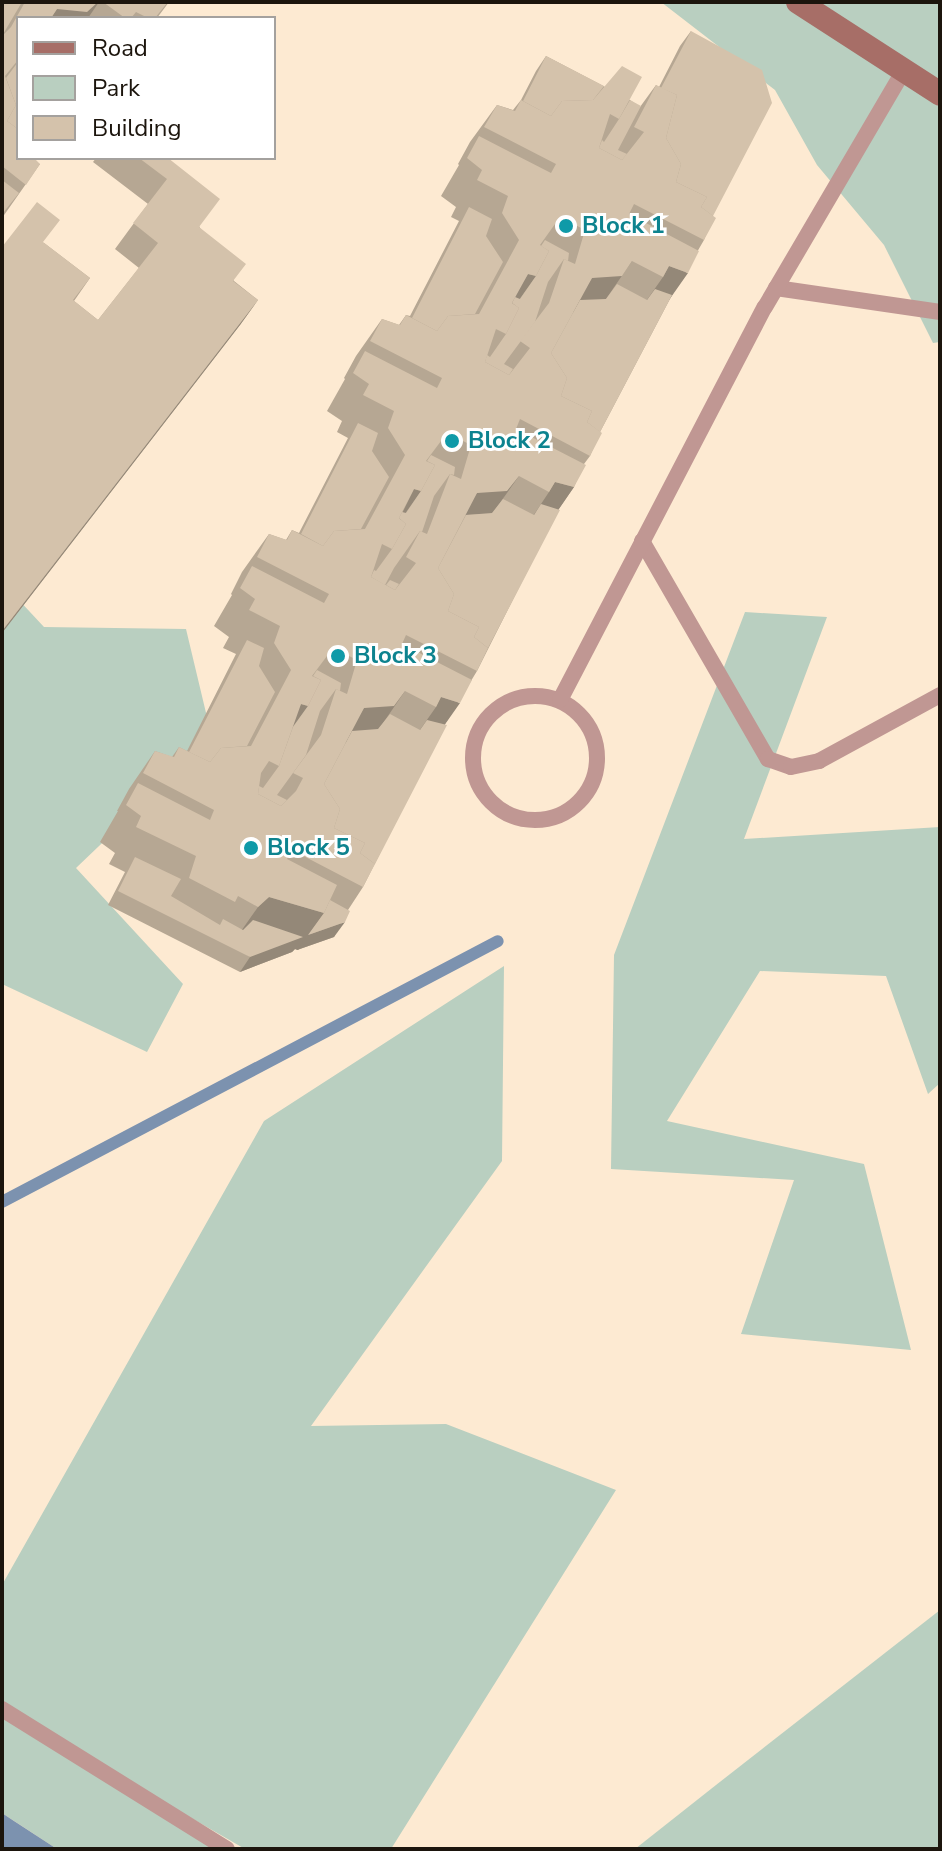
<!DOCTYPE html>
<style>
body{margin:0}
#map{position:relative;width:942px;height:1851px;overflow:hidden;background:#fdead2;font-family:"Nunito Sans",sans-serif}
div>[style]{position:absolute}
.green>*{inset:0;background:#b9cfc0}
.water>*{inset:0;background:#7c92af}
.stream>*{height:12px;margin:-6px;padding:0 6px;transform-origin:6px;border-radius:6px;background:#7c92af}
.lane>*{height:16px;margin:-8px;padding:0 8px;transform-origin:8px;border-radius:8px;background:#c09793}
.lane>.ring{margin:-8px;padding:0;box-sizing:content-box;background:none;border:16px solid #c09793;border-radius:50%}
.secondary>*{height:24px;margin:-12px;padding:0 12px;transform-origin:12px;border-radius:12px;background:#a76e67}
.wall>*{inset:0;background:#b6a793}
.shaded-wall>*{inset:0;background:#948878}
.building>*{inset:0;background:#d4c2ab}
.dots>*{width:22px;height:22px;translate:-50% -50%;box-sizing:border-box;border:4px solid #fff;border-radius:50%}
span{translate:-50% -50%;white-space:nowrap;text-align:center;line-height:1.15;-webkit-text-stroke:6px #fff;paint-order:stroke}
.culture-label{font-size:24px;color:#0d838f;font-weight:700}
.left{translate:0 -50%;text-align:left}
.frame{position:absolute;inset:0;border:4px solid #1c150d;pointer-events:none}
.legend{position:absolute;left:16px;top:16px;width:260px;height:144px;box-sizing:border-box;background:#fff;border:2px solid #a4a19e;margin:0;padding:10px 14px;list-style:none;font-size:24px;color:#1c150d}
.legend li{display:flex;align-items:center;gap:16px;height:40px}
.legend b{width:40px;border:2px solid #a4a19e}
</style>
<div id="map">
<div class="green">
<div style="clip-path:polygon(661px 2px,940px 2px,940px 342px,933px 343px,884px 245px,817px 165px,775px 90px)"></div>
<div style="clip-path:polygon(2px 582px,44px 627px,186px 629px,212px 738px,76px 868px,183px 984px,147px 1052px,2px 984px)"></div>
<div style="clip-path:polygon(745px 612px,827px 617px,744px 839px,940px 827px,940px 1083px,928px 1094px,886px 976px,760px 971px,667px 1121px,864px 1164px,911px 1350px,741px 1334px,794px 1180px,611px 1169px,614px 955px)"></div>
<div style="clip-path:polygon(504px 966px,502px 1161px,311px 1426px,446px 1424px,616px 1490px,391px 1849px,245px 1849px,37px 1729px,227px 1849px,57px 1849px,2px 1813px,2px 1585px,264px 1121px)"></div>
<div style="clip-path:polygon(940px 1610px,940px 1849px,635px 1849px,716px 1785px)"></div>
</div>
<div class="water">
<div style="clip-path:polygon(2px 1813px,14px 1821px,57px 1849px,2px 1849px)"></div>
</div>
<div class="stream">
<div style="left:2px;top:1202px;width:560px;rotate:-27.75deg"></div>
</div>
<div class="lane">
<div style="left:776px;top:288px;width:166px;rotate:8.3deg"></div>
<div style="left:642px;top:541px;width:252px;rotate:60deg"></div>
<div style="left:768px;top:759px;width:24px;rotate:19deg"></div>
<div style="left:791px;top:767px;width:29px;rotate:-12deg"></div>
<div style="left:819px;top:761px;width:138px;rotate:-28.6deg"></div>
<div class="ring" style="left:473px;top:696px;width:108px;height:108px"></div>
<div style="left:560px;top:700px;width:443px;rotate:-62.5deg"></div>
<div style="left:765px;top:307px;width:269px;rotate:-59.6deg"></div>
<div style="left:2px;top:1709px;width:265px;rotate:31.9deg"></div>
</div>
<div class="secondary">
<div style="left:798px;top:2px;width:169px;rotate:32.9deg"></div>
</div>
<div class="wall">
<div style="clip-path:polygon(2px 2px,169px 2px,157px 18px,18px 18px,18px 158px,40px 164px,2px 218px)"></div>
<div style="clip-path:polygon(691px 31px,713px 216px,704px 240px,671px 297px,600px 432px,590px 456px,584px 464px,574px 487px,558px 510px,477px 671px,445px 724px,363px 887px,348px 910px,334px 937px,297px 950px,295px 949px,292px 952px,240px 972px,108px 905px,125px 872px,109px 864px,115px 853px,100px 842px,118px 811px,117px 811px,129px 789px,155px 751px,172px 757px,179px 747px,187px 751px,236px 654px,223px 648px,229px 637px,214px 626px,232px 595px,231px 594px,242px 572px,269px 534px,286px 540px,292px 530px,299px 533px,348px 438px,337px 432px,342px 421px,327px 411px,345px 379px,344px 378px,356px 356px,382px 319px,399px 325px,406px 315px,410px 316px,459px 221px,451px 217px,456px 207px,441px 196px,459px 165px,458px 164px,470px 142px,497px 105px,513px 110px,521px 100px,536px 71px,546px 56px,630px 100px,640px 107px,656px 85px,659px 87px,680px 46px)"></div>
<div style="clip-path:polygon(96px 158px,169px 158px,200px 228px,234px 281px,258px 300px,240px 325px,2px 633px,2px 247px,44px 243px,90px 278px,74px 301px,98px 320px,139px 268px,115px 249px,148px 204px,93px 162px)"></div>
</div>
<div class="shaded-wall">
<div style="clip-path:polygon(99px 2px,88px 18px,51px 18px,57px 9px)"></div>
<div style="clip-path:polygon(632px 261px,606px 299px,568px 315px,592px 278px)"></div>
<div style="clip-path:polygon(669px 266px,688px 273px,662px 310px,644px 304px,663px 277px)"></div>
<div style="clip-path:polygon(528px 274px,536px 276px,509px 314px,504px 312px)"></div>
<div style="clip-path:polygon(258px 300px,240px 325px,2px 633px,2px 631px)"></div>
<div style="clip-path:polygon(519px 476px,492px 514px,462px 515px,477px 493px)"></div>
<div style="clip-path:polygon(555px 482px,574px 487px,548px 525px,531px 519px,549px 492px)"></div>
<div style="clip-path:polygon(414px 489px,421px 491px,395px 528px)"></div>
<div style="clip-path:polygon(405px 691px,379px 729px,341px 745px,364px 708px)"></div>
<div style="clip-path:polygon(441px 697px,460px 703px,434px 740px,417px 734px,436px 707px)"></div>
<div style="clip-path:polygon(301px 704px,308px 706px,281px 743px)"></div>
<div style="clip-path:polygon(269px 897px,324px 913px,298px 950px,295px 949px,292px 952px,240px 972px,250px 957px,232px 944px,258px 907px)"></div>
<div style="clip-path:polygon(345px 922px,334px 937px,297px 950px,308px 935px)"></div>
</div>
<div class="building">
<div style="clip-path:polygon(2px 2px,22px 2px,2px 36px)"></div>
<div style="clip-path:polygon(25px 2px,98px 2px,87px 12px,57px 9px,51px 18px,18px 18px,18px 60px,5px 76px,16px 105px,7px 121px,18px 129px,18px 158px,34px 158px,40px 164px,26px 185px,2px 166px,2px 36px,11px 27px)"></div>
<div style="clip-path:polygon(103px 2px,168px 2px,155px 18px,148px 18px,136px 12px,131px 18px,125px 18px)"></div>
<div style="clip-path:polygon(691px 31px,762px 70px,772px 103px,713px 216px,701px 207px,707px 197px,676px 182px,681px 164px,666px 138px,677px 95px,661px 88px)"></div>
<div style="clip-path:polygon(546px 56px,604px 86px,593px 100px,562px 101px,551px 116px,523px 101px)"></div>
<div style="clip-path:polygon(18px 62px,18px 129px,7px 121px,16px 105px,6px 78px)"></div>
<div style="clip-path:polygon(evenodd,622px 66px,642px 77px,619px 119px,610px 114px,599px 148px,622px 160px,644px 132px,634px 127px,656px 85px,677px 95px,666px 138px,681px 164px,676px 182px,707px 197px,701px 207px,716px 218px,704px 240px,634px 204px,629px 214px,699px 251px,688px 273px,669px 266px,663px 277px,632px 261px,622px 276px,592px 278px,551px 353px,567px 378px,561px 396px,592px 411px,587px 422px,602px 433px,590px 456px,520px 419px,516px 429px,586px 465px,574px 487px,555px 482px,549px 492px,519px 476px,507px 491px,477px 493px,438px 568px,454px 594px,448px 611px,479px 627px,474px 637px,488px 648px,477px 671px,406px 635px,402px 644px,472px 680px,460px 703px,441px 697px,436px 707px,405px 691px,394px 706px,364px 708px,324px 784px,340px 809px,334px 828px,365px 843px,360px 853px,375px 864px,363px 887px,292px 850px,287px 859px,337px 885px,324px 913px,269px 897px,258px 907px,238px 896px,235px 902px,189px 878px,196px 856px,136px 827px,141px 816px,126px 805px,138px 783px,210px 820px,214px 810px,143px 773px,155px 751px,174px 757px,179px 747px,210px 762px,221px 748px,251px 746px,291px 670px,274px 643px,280px 626px,249px 610px,255px 599px,240px 588px,252px 566px,324px 603px,329px 594px,257px 557px,269px 534px,287px 540px,292px 530px,323px 546px,334px 531px,365px 529px,405px 455px,388px 428px,394px 411px,363px 395px,369px 384px,353px 373px,365px 351px,437px 388px,442px 378px,370px 341px,382px 319px,400px 325px,406px 315px,437px 331px,448px 316px,479px 314px,519px 240px,502px 213px,508px 196px,477px 180px,482px 170px,467px 158px,479px 136px,551px 173px,556px 164px,484px 127px,497px 105px,515px 111px,521px 100px,551px 116px,562px 101px,593px 100px,622px 66px,560px 217px,585px 230px,575px 264px,564px 259px,549px 303px,520px 341px,530px 348px,509px 375px,485px 362px,496px 329px,506px 334px,519px 308px,512px 303px,528px 274px,536px 276px,549px 251px,540px 245px,560px 217px,622px 66px,447px 433px,471px 445px,461px 479px,450px 474px,427px 534px,420px 531px,406px 557px,416px 563px,395px 590px,371px 577px,382px 544px,392px 549px,406px 524px,399px 518px,414px 489px,421px 491px,435px 465px,426px 461px,447px 433px,622px 66px,333px 648px,357px 660px,347px 694px,336px 689px,321px 735px,293px 773px,303px 778px,296px 791px,281px 806px,258px 794px,261px 773px,269px 761px,279px 766px,301px 704px,308px 706px,321px 680px,312px 676px,333px 648px)"></div>
<div style="clip-path:polygon(630px 100px,641px 106px,618px 150px,627px 154px,622px 160px,599px 148px,602px 140px,604px 142px,619px 119px)"></div>
<div style="clip-path:polygon(139px 158px,168px 158px,220px 199px,199px 227px,246px 264px,233px 281px,258px 300px,2px 631px,2px 247px,37px 202px,60px 220px,43px 242px,90px 278px,73px 300px,98px 320px,158px 243px,133px 223px,167px 179px)"></div>
<div style="clip-path:polygon(2px 180px,19px 193px,3px 213px,2px 212px)"></div>
<div style="clip-path:polygon(469px 207px,492px 219px,486px 236px,503px 262px,475px 314px,448px 316px,437px 331px,412px 318px)"></div>
<div style="clip-path:polygon(545px 240px,569px 253px,568px 261px,564px 259px,548px 282px,535px 322px,504px 364px,513px 369px,509px 375px,485px 362px,487px 355px,490px 357px,506px 334px,519px 308px,512px 303px,515px 297px,520px 299px,536px 276px,549px 251px,541px 246px)"></div>
<div style="clip-path:polygon(617px 284px,647px 300px,655px 289px,672px 295px,600px 432px,587px 422px,592px 411px,561px 396px,567px 378px,551px 353px,580px 300px,606px 299px)"></div>
<div style="clip-path:polygon(358px 423px,378px 433px,372px 451px,389px 477px,361px 529px,334px 531px,323px 546px,301px 534px)"></div>
<div style="clip-path:polygon(431px 455px,455px 467px,454px 475px,450px 474px,434px 496px,422px 532px,420px 531px,394px 568px,385px 585px,371px 577px,374px 570px,376px 571px,392px 549px,406px 524px,399px 518px,402px 512px,406px 513px,421px 491px,435px 465px,427px 461px)"></div>
<div style="clip-path:polygon(503px 499px,534px 515px,541px 504px,560px 510px,488px 648px,474px 637px,479px 627px,448px 611px,454px 594px,438px 568px,466px 515px,492px 513px)"></div>
<div style="clip-path:polygon(390px 580px,399px 584px,395px 590px,386px 585px)"></div>
<div style="clip-path:polygon(247px 640px,264px 648px,259px 666px,275px 692px,247px 746px,221px 748px,210px 762px,189px 752px)"></div>
<div style="clip-path:polygon(317px 670px,341px 683px,340px 691px,336px 689px,320px 711px,306px 755px,277px 795px,287px 800px,281px 806px,258px 794px,259px 786px,263px 788px,279px 766px,293px 727px,308px 706px,321px 680px,313px 676px)"></div>
<div style="clip-path:polygon(390px 714px,420px 730px,427px 720px,447px 725px,372px 870px,375px 864px,360px 853px,365px 843px,334px 828px,340px 809px,324px 784px,352px 731px,378px 729px)"></div>
<div style="clip-path:polygon(135px 857px,181px 879px,171px 896px,220px 925px,223px 919px,243px 930px,253px 920px,303px 937px,250px 957px,118px 891px)"></div>
<div style="clip-path:polygon(330px 900px,350px 911px,345px 922px,308px 935px,324px 913px)"></div>
</div>
<div class="dots">
<div style="left:566px;top:226px;background:#0f9aa8"></div>
<div style="left:452px;top:441px;background:#0f9aa8"></div>
<div style="left:338px;top:656px;background:#0f9aa8"></div>
<div style="left:251px;top:848px;background:#0f9aa8"></div>
</div>
<div class="culture-label">
<span class="left" style="left:582px;top:226px">Block 1</span>
<span class="left" style="left:468px;top:441px">Block 2</span>
<span class="left" style="left:354px;top:656px">Block 3</span>
<span class="left" style="left:267px;top:848px">Block 5</span>
</div>
<div class="frame"></div>
<ul class="legend">
<li><b style="height:10px;background:#a76e67"></b>Road</li>
<li><b style="height:22px;background:#b9cfc0"></b>Park</li>
<li><b style="height:22px;background:#d4c2ab"></b>Building</li>
</ul>
</div>
